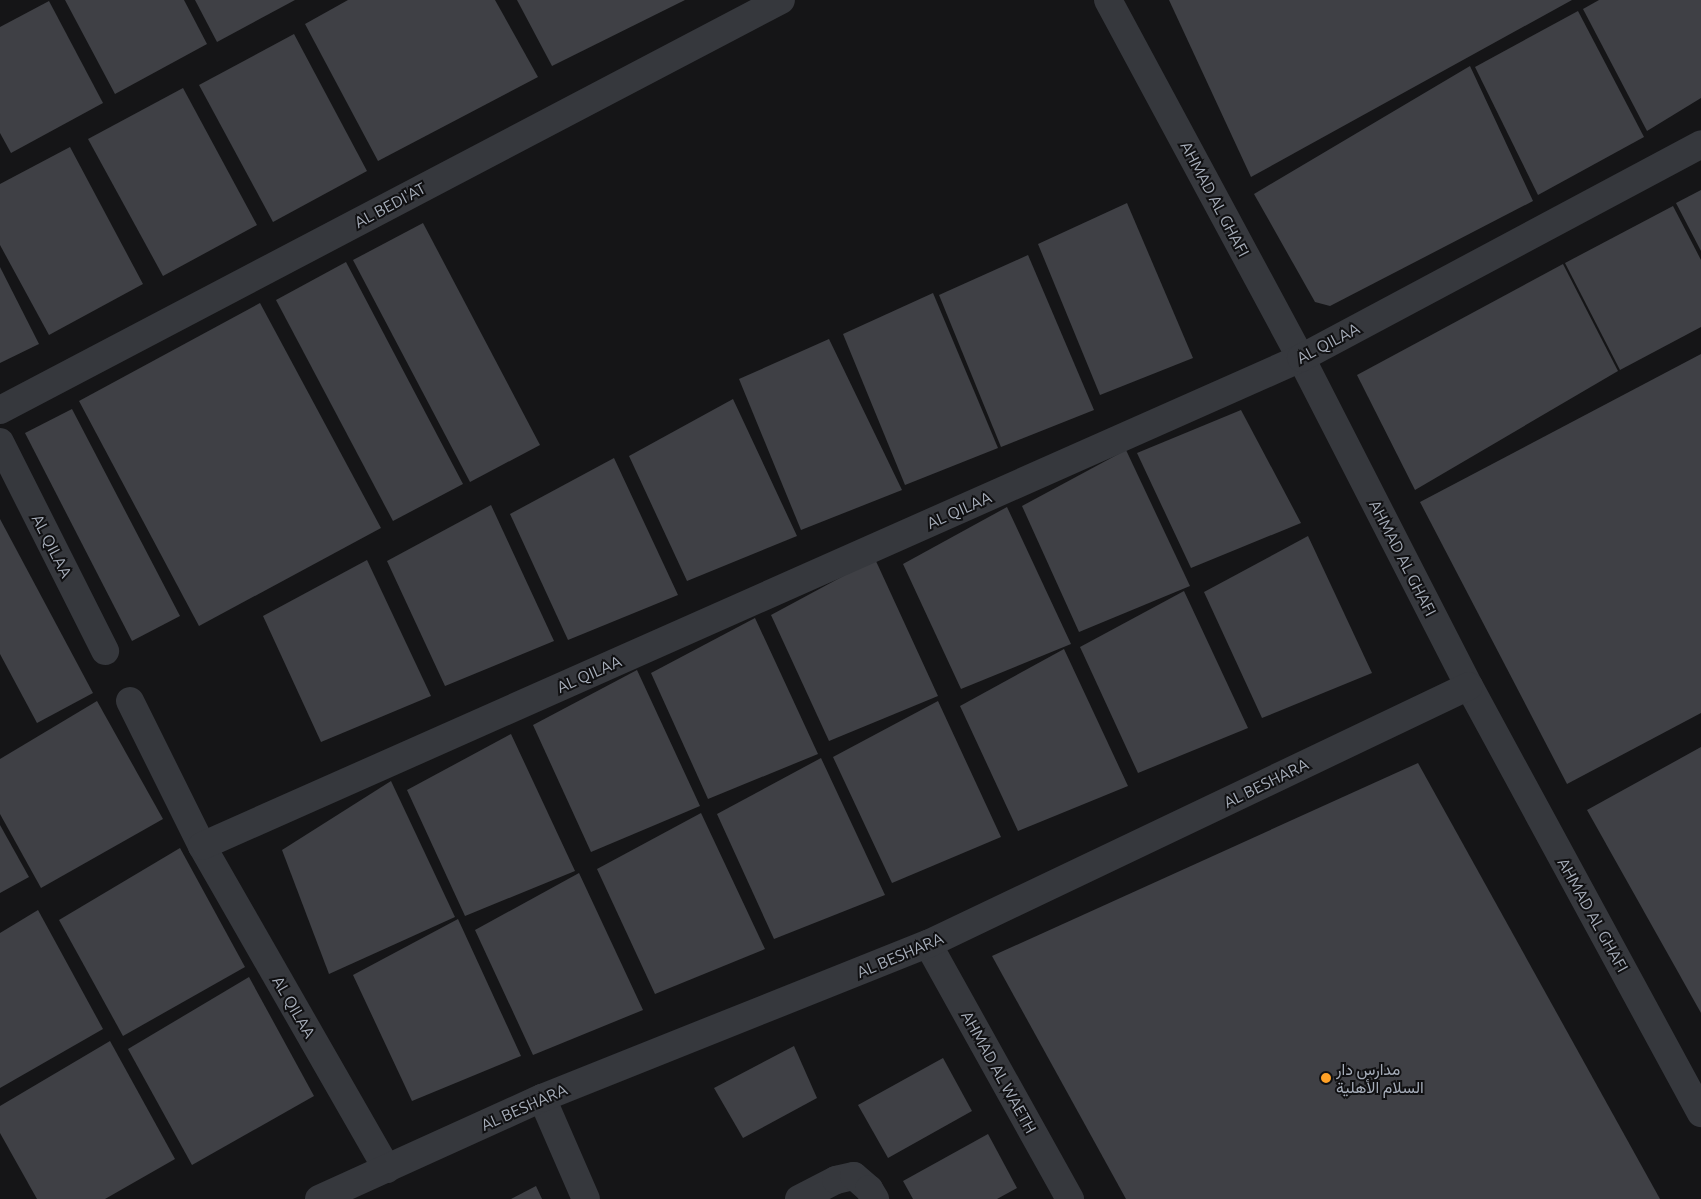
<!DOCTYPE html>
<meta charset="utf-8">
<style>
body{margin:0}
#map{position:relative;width:1701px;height:1199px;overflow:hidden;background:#151517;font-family:Ubuntu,Vazirmatn,sans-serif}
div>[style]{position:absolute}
.building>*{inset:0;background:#3f4045}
.minor>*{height:28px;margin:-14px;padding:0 14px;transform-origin:14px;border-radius:14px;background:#36383d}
.dots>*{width:14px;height:14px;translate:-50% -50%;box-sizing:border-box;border:2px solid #101012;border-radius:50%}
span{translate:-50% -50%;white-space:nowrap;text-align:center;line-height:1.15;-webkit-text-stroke:4px #101012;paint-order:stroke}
.street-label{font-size:16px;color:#a6adb9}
.poi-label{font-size:16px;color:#a6adb9}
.left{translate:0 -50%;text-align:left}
</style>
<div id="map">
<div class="building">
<div style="clip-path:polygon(65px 0,184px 0,207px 44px,115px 94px)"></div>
<div style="clip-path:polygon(195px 0,295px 0,217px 42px)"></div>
<div style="clip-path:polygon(348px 0,495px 0,538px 77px,378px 161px,305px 24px)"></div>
<div style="clip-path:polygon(517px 0,685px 0,552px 66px)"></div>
<div style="clip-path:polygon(1169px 0,1572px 0,1251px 177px)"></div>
<div style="clip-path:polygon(1599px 0,1701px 0,1701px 98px,1647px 131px,1583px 9px)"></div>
<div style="clip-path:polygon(49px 1px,103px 103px,11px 153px,0 133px,0 27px)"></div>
<div style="clip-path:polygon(1578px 11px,1644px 137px,1538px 195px,1475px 67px)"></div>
<div style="clip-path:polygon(294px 34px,367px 171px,273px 222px,199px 85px)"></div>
<div style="clip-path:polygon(1470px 66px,1533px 201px,1330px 306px,1315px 302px,1254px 194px)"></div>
<div style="clip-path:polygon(183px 88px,257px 225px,163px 276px,88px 139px)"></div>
<div style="clip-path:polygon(70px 147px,143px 284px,49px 335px,0 245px,0 184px)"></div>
<div style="clip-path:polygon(1701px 190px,1701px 251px,1676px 203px)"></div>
<div style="clip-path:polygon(1127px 203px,1193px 358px,1100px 395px,1038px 244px)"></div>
<div style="clip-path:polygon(1673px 206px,1701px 260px,1701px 327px,1620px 370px,1565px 263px)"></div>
<div style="clip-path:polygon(423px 223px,540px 445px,470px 482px,353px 260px)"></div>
<div style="clip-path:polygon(1028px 255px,1094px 410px,1001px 447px,939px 295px)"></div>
<div style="clip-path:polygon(346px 262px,463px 484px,393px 521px,276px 300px)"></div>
<div style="clip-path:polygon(1563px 264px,1618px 371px,1415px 490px,1357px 375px)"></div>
<div style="clip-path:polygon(0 267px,39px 344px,0 363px)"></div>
<div style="clip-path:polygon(933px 293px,998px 448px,905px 485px,843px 334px)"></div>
<div style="clip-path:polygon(260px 303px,381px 528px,199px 626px,79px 401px)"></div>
<div style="clip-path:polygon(829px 339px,902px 490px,801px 530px,739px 379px)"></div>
<div style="clip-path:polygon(1701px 354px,1701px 713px,1567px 784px,1420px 502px)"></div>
<div style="clip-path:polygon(733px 399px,797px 536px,687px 581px,629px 456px)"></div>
<div style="clip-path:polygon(72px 409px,180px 616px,132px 641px,25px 433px)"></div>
<div style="clip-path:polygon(1241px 410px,1301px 523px,1191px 568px,1137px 453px)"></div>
<div style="clip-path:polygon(1126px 450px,1190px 586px,1079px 632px,1022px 506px)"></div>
<div style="clip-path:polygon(614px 458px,678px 595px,568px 640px,510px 514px)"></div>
<div style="clip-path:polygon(491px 505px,554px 641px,445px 686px,387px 561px)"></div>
<div style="clip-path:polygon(1007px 507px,1071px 644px,961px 689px,903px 564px)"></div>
<div style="clip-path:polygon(0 519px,93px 693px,37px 723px,0 654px)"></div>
<div style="clip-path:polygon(1308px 536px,1372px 673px,1262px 718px,1204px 592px)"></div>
<div style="clip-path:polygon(875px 559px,938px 696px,829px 741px,771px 615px)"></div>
<div style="clip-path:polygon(367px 560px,431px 696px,321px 742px,263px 616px)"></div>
<div style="clip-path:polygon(1184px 591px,1248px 728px,1138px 773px,1080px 647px)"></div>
<div style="clip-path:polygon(755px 618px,818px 754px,708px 799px,651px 673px)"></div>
<div style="clip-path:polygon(1064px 649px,1128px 786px,1018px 831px,960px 706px)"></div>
<div style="clip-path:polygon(637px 670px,700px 806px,591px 852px,533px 725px)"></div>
<div style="clip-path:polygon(97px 701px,163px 819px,41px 888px,0 814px,0 759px)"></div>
<div style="clip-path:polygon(938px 701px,1001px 837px,892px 883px,833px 757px)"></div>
<div style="clip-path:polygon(511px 734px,575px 871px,465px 916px,407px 790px)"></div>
<div style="clip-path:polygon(1701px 747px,1701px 1013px,1587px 810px)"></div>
<div style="clip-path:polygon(821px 758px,885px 895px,774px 939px,717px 814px)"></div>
<div style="clip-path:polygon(1418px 763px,1660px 1199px,1126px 1199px,992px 956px)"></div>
<div style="clip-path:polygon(391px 781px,455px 917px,329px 974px,282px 850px)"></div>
<div style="clip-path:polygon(701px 813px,765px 949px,655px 994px,597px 869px)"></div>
<div style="clip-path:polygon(0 825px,29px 877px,0 893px)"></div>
<div style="clip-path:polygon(180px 848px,245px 967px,123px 1036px,59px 920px)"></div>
<div style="clip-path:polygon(579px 873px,643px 1010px,533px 1055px,475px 930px)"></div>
<div style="clip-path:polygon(38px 910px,103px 1029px,0 1088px,0 933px)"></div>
<div style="clip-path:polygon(458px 919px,521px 1056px,412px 1101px,353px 975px)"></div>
<div style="clip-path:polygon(249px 977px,314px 1096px,192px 1165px,128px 1049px)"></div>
<div style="clip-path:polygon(110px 1041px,175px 1159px,105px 1199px,37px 1199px,0 1133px,0 1106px)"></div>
<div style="clip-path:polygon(794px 1046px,817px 1098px,743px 1138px,714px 1088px)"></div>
<div style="clip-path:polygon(943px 1058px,972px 1111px,888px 1158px,858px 1105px)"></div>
<div style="clip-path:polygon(988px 1134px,1017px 1188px,997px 1199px,913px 1199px,903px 1181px)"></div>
<div style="clip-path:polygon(536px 1186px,542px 1199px,511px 1199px)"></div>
</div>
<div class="minor">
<div style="left:1108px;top:0;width:407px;rotate:61.7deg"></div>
<div style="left:1301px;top:358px;width:369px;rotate:62.9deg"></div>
<div style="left:1469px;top:686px;width:486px;rotate:61.5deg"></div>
<div style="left:0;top:410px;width:882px;rotate:-27.7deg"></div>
<div style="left:0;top:442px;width:234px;rotate:63.3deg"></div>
<div style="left:130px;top:701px;width:162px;rotate:63.6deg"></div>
<div style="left:928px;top:944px;width:292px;rotate:60.9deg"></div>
<div style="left:542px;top:1098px;width:110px;rotate:66.5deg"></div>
<div style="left:387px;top:1169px;width:372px;rotate:-119.8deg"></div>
<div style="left:202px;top:846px;width:1202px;rotate:-23.94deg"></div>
<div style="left:1301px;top:358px;width:454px;rotate:-28.1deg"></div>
<div style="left:319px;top:1199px;width:245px;rotate:-24.4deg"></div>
<div style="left:542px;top:1098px;width:416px;rotate:-21.8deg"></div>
<div style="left:928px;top:944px;width:599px;rotate:-25.5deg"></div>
<div style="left:799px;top:1199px;width:42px;rotate:-27.2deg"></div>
<div style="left:836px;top:1180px;width:18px;rotate:-13deg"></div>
<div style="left:854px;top:1176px;width:20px;rotate:41deg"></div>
<div style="left:869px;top:1189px;width:12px;rotate:59deg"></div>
</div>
<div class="dots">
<div style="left:1326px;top:1078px;background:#ffa126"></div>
</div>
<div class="street-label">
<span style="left:1215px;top:199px;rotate:62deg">AHMAD AL GHAFI</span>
<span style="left:390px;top:205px;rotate:-28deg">AL BEDI'AT</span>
<span style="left:1328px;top:343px;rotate:-28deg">AL QILAA</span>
<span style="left:959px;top:510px;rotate:-24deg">AL QILAA</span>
<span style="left:52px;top:546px;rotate:63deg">AL QILAA</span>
<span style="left:1403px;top:558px;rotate:63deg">AHMAD AL GHAFI</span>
<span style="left:589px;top:674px;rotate:-24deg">AL QILAA</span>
<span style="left:1266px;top:783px;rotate:-26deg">AL BESHARA</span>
<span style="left:1593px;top:915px;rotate:61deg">AHMAD AL GHAFI</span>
<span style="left:900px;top:955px;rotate:-23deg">AL BESHARA</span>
<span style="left:294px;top:1007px;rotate:60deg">AL QILAA</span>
<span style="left:999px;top:1072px;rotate:61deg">AHMAD AL WAETH</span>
<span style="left:524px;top:1107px;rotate:-24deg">AL BESHARA</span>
</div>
<div class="poi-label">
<span class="left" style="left:1336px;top:1078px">مدارس دار<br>السلام الأهلية</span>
</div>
</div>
